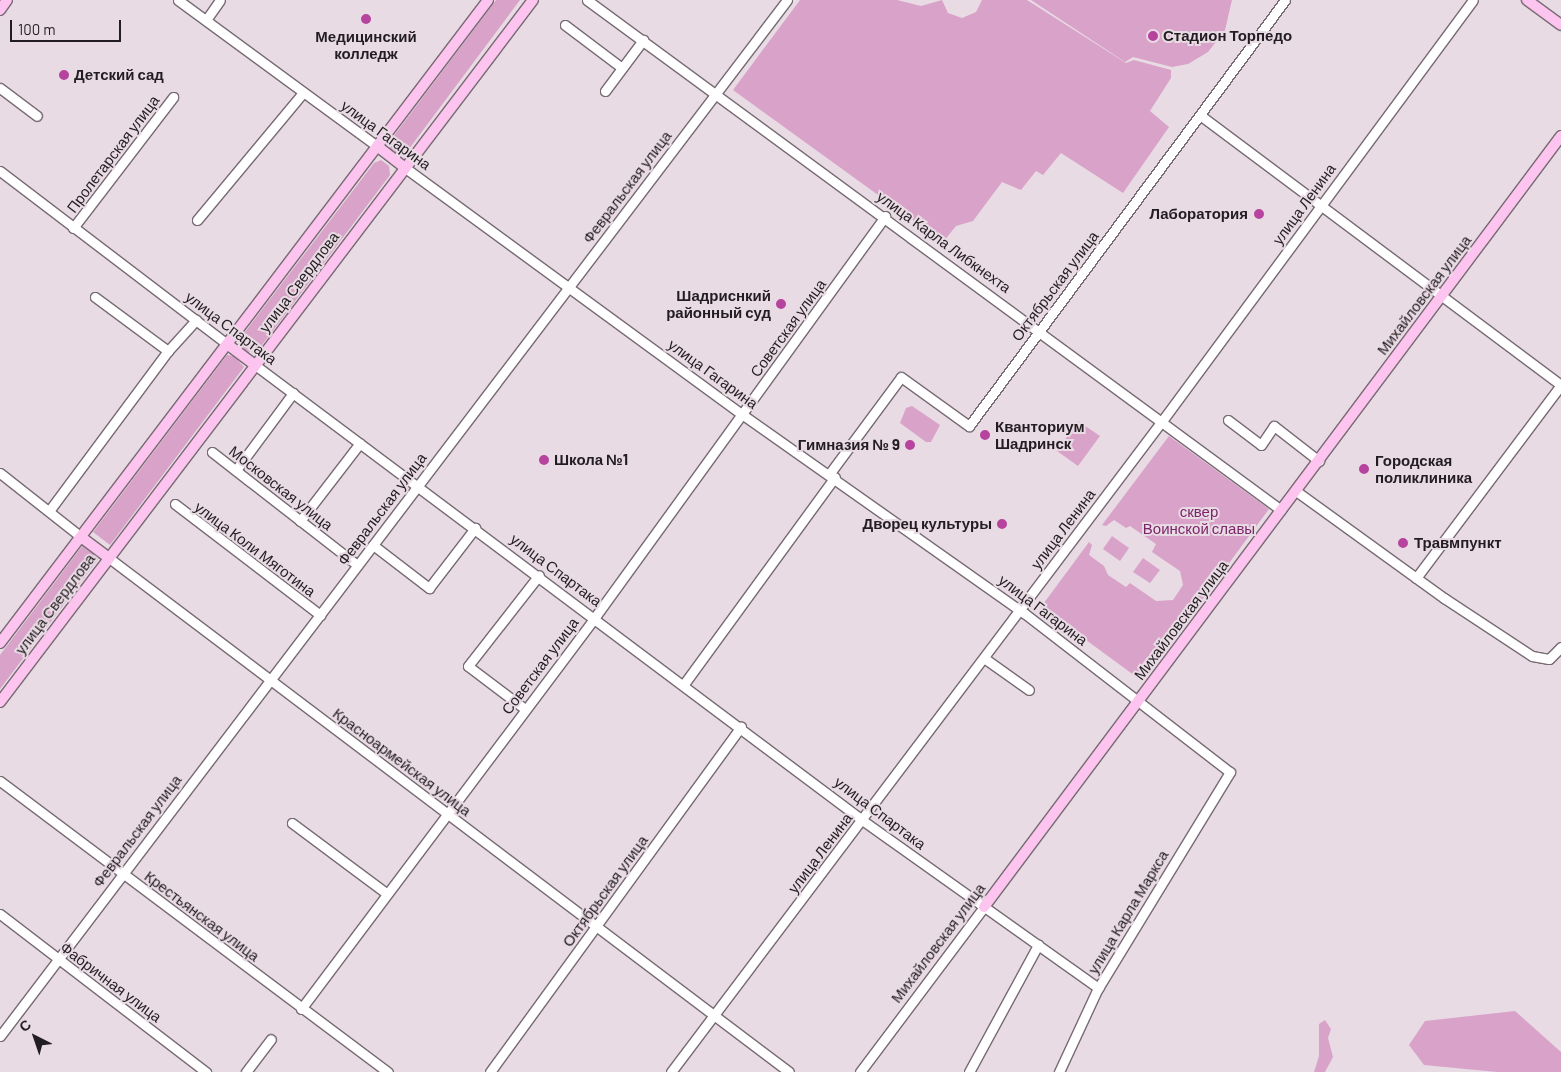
<!DOCTYPE html>
<meta charset="utf-8">
<style>
body{margin:0}
#map{position:relative;width:1561px;height:1072px;overflow:hidden;background:#e9dbe4;font-family:Barlow,sans-serif}
div>[style]{position:absolute}
.green>*{inset:0;background:#d9a2c9}
.roads{filter:drop-shadow(1px 0 #776b73) drop-shadow(-1px 0 #776b73) drop-shadow(0 1px #776b73) drop-shadow(0 -1px #776b73)}
.minor>*{height:9px;margin:-4.5px;padding:0 4.5px;transform-origin:4.5px;border-radius:4.5px;background:#fff}
.major>*{height:10px;margin:-5px;padding:0 5px;transform-origin:5px;border-radius:5px;background:#fcc4ee}
.dots>*{width:14px;height:14px;translate:-50% -50%;box-sizing:border-box;border:2px solid #e9dbe4;border-radius:50%}
span{translate:-50% -50%;white-space:nowrap;text-align:center;line-height:1.15;-webkit-text-stroke:4px #e9dbe4;paint-order:stroke}
.poi-label{font-size:15px;color:#221d20;font-weight:700}
.left{translate:0 -50%;text-align:left}
.right{translate:-100% -50%;text-align:right}
.street-label{font-size:15px;color:#221d20}
.park-label{font-size:15px;color:#7c246a}
.north{position:absolute;left:10px;top:1012px;width:50px;height:50px;-webkit-text-stroke:4px #e9dbe4;paint-order:stroke;rotate:319deg;font-size:14px;font-weight:700;line-height:20px;text-align:center;color:#221d20}
.north::after{content:'';display:block;margin:auto;width:18px;height:22px;background:#221d20;clip-path:polygon(50% 0,100% 100%,50% 72%,0 100%)}
.scale{position:absolute;left:10px;top:20px;width:111px;height:22px;box-sizing:border-box;border:2px solid #221d20;border-top:0;padding-left:6px;font-size:15px;line-height:18px;white-space:nowrap;color:#221d20;-webkit-text-stroke:4px #e9dbe4;paint-order:stroke}
</style>
<div id="map">
<div class="green">
<div style="clip-path:polygon(496px 0,520px 0,406px 153px,394px 155px,389px 149px,390px 141px)"></div>
<div style="clip-path:polygon(800px 0,897px 0,921px 6px,942px 0,948px 13px,962px 18px,976px 12px,982px 0,1027px 0,1126px 63px,1134px 60px,1171px 70px,1171px 78px,1150px 111px,1169px 127px,1123px 193px,1061px 153px,1043px 175px,1036px 171px,1021px 190px,1002px 182px,973px 221px,956px 226px,943px 242px,733px 90px)"></div>
<div style="clip-path:polygon(1031px 0,1232px 0,1225px 30px,1208px 52px,1188px 64px,1172px 67px,1133px 57px,1125px 62px)"></div>
<div style="clip-path:polygon(381px 160px,389px 166px,390px 175px,256px 353px,246px 351px,238px 341px,374px 163px)"></div>
<div style="clip-path:polygon(227px 355px,234px 356px,244px 367px,110px 545px,93px 532px)"></div>
<div style="clip-path:polygon(912px 406px,940px 425px,931px 442px,926px 442px,900px 423px,906px 408px)"></div>
<div style="clip-path:polygon(1078px 421px,1100px 436px,1078px 466px,1057px 451px)"></div>
<div style="clip-path:polygon(1169px 436px,1269px 509px,1142px 681px,1041px 607px,1089px 542px,1092px 545px,1089px 555px,1104px 566px,1108px 575px,1126px 587px,1130px 583px,1156px 601px,1173px 600px,1183px 585px,1180px 571px,1152px 552px,1156px 544px,1130px 526px,1126px 528px,1114px 520px,1106px 526px,1102px 525px)"></div>
<div style="clip-path:polygon(1112px 536px,1129px 548px,1120px 561px,1103px 549px)"></div>
<div style="clip-path:polygon(83px 545px,99px 558px,0 689px,0 655px)"></div>
<div style="clip-path:polygon(1143px 558px,1160px 570px,1150px 583px,1133px 572px)"></div>
<div style="clip-path:polygon(1515px 1011px,1561px 1052px,1561px 1072px,1497px 1072px,1424px 1065px,1409px 1045px,1425px 1021px)"></div>
<div style="clip-path:polygon(1325px 1020px,1331px 1029px,1328px 1038px,1333px 1057px,1325px 1072px,1314px 1072px,1319px 1056px,1319px 1024px)"></div>
</div>
<div class="roads">
<div class="minor">
<div style="left:178px;top:0;width:247px;rotate:36.3deg"></div>
<div style="left:587px;top:0;width:861px;rotate:36.31deg"></div>
<div style="left:206px;top:20px;width:24px;rotate:-55deg"></div>
<div style="left:565px;top:25px;width:71px;rotate:37deg"></div>
<div style="left:0;top:88px;width:46px;rotate:37.1deg"></div>
<div style="left:605px;top:91px;width:64px;rotate:-53.3deg"></div>
<div style="left:1200px;top:115px;width:451px;rotate:36.8deg"></div>
<div style="left:404px;top:167px;width:420px;rotate:36.2deg"></div>
<div style="left:743px;top:415px;width:344px;rotate:35.2deg"></div>
<div style="left:1024px;top:613px;width:260px;rotate:37.7deg"></div>
<div style="left:1230px;top:772px;width:253px;rotate:121.4deg"></div>
<div style="left:1098px;top:988px;width:93px;rotate:114.9deg"></div>
<div style="left:0;top:171px;width:285px;rotate:37.3deg"></div>
<div style="left:197px;top:220px;width:165px;rotate:-50.2deg"></div>
<div style="left:73px;top:228px;width:165px;rotate:-52.6deg"></div>
<div style="left:95px;top:297px;width:91px;rotate:36.5deg"></div>
<div style="left:255px;top:365px;width:759px;rotate:36.85deg"></div>
<div style="left:862px;top:820px;width:290px;rotate:35.4deg"></div>
<div style="left:1228px;top:420px;width:41px;rotate:37.1deg"></div>
<div style="left:1261px;top:445px;width:23px;rotate:-56deg"></div>
<div style="left:1274px;top:426px;width:57px;rotate:37.9deg"></div>
<div style="left:212px;top:452px;width:184px;rotate:37.9deg"></div>
<div style="left:236px;top:470px;width:96px;rotate:-53.5deg"></div>
<div style="left:0;top:473px;width:103px;rotate:38.3deg"></div>
<div style="left:830px;top:473px;width:119px;rotate:-53.5deg"></div>
<div style="left:901px;top:377px;width:84px;rotate:35.8deg"></div>
<div style="left:969px;top:426px;width:530px;rotate:-53.43deg"></div>
<div style="left:1296px;top:491px;width:183px;rotate:35.9deg"></div>
<div style="left:1444px;top:598px;width:105px;rotate:33.4deg"></div>
<div style="left:1532px;top:656px;width:17px;rotate:10deg"></div>
<div style="left:1549px;top:659px;width:17px;rotate:-45deg"></div>
<div style="left:175px;top:504px;width:183px;rotate:37.4deg"></div>
<div style="left:49px;top:511px;width:199px;rotate:-53.4deg"></div>
<div style="left:168px;top:351px;width:42px;rotate:-47.9deg"></div>
<div style="left:300px;top:521px;width:98px;rotate:-52.4deg"></div>
<div style="left:373px;top:545px;width:71px;rotate:37.5deg"></div>
<div style="left:429px;top:588px;width:76px;rotate:-52.5deg"></div>
<div style="left:109px;top:558px;width:852px;rotate:37.08deg"></div>
<div style="left:1416px;top:578px;width:241px;rotate:-53.1deg"></div>
<div style="left:984px;top:658px;width:55px;rotate:35.4deg"></div>
<div style="left:684px;top:684px;width:256px;rotate:-53.9deg"></div>
<div style="left:525px;top:709px;width:71px;rotate:-143deg"></div>
<div style="left:468px;top:666px;width:115px;rotate:-52deg"></div>
<div style="left:0;top:781px;width:485px;rotate:36.9deg"></div>
<div style="left:292px;top:823px;width:117px;rotate:36.7deg"></div>
<div style="left:0;top:914px;width:260px;rotate:37.5deg"></div>
<div style="left:301px;top:1009px;width:490px;rotate:-53.1deg"></div>
<div style="left:595px;top:617px;width:495px;rotate:-54.1deg"></div>
<div style="left:0;top:1036px;width:1301px;rotate:-52.78deg"></div>
<div style="left:246px;top:1072px;width:41px;rotate:-52.9deg"></div>
<div style="left:490px;top:1072px;width:427px;rotate:-54deg"></div>
<div style="left:671px;top:1072px;width:815px;rotate:-52.98deg"></div>
<div style="left:1162px;top:421px;width:523px;rotate:-53.55deg"></div>
<div style="left:860px;top:1072px;width:206px;rotate:-53.1deg"></div>
<div style="left:969px;top:1072px;width:145px;rotate:-61.5deg"></div>
</div>
<div class="major">
<div style="left:1527px;top:0;width:42px;rotate:36.3deg"></div>
<div style="left:0;top:10px;width:12px;rotate:-55deg"></div>
<div style="left:377px;top:146px;width:34px;rotate:38deg"></div>
<div style="left:227px;top:344px;width:35px;rotate:37deg"></div>
<div style="left:81px;top:537px;width:35px;rotate:37deg"></div>
<div style="left:0;top:643px;width:807px;rotate:-52.8deg"></div>
<div style="left:0;top:702px;width:881px;rotate:-52.79deg"></div>
<div style="left:984px;top:907px;width:963px;rotate:-53.19deg"></div>
</div>
</div>
<div class="dots">
<div style="left:366px;top:19px;background:#b6449e"></div>
<div style="left:1153px;top:36px;background:#b6449e"></div>
<div style="left:64px;top:75px;background:#b6449e"></div>
<div style="left:1259px;top:214px;background:#b6449e"></div>
<div style="left:781px;top:304px;background:#b6449e"></div>
<div style="left:985px;top:435px;background:#b6449e"></div>
<div style="left:910px;top:445px;background:#b6449e"></div>
<div style="left:544px;top:460px;background:#b6449e"></div>
<div style="left:1364px;top:469px;background:#b6449e"></div>
<div style="left:1002px;top:524px;background:#b6449e"></div>
<div style="left:1403px;top:543px;background:#b6449e"></div>
</div>
<div class="poi-label">
<span style="left:366px;top:45px">Медицинский<br>колледж</span>
<span class="left" style="left:1163px;top:36px">Стадион Торпедо</span>
<span class="left" style="left:74px;top:75px">Детский сад</span>
<span class="right" style="left:1248px;top:214px">Лаборатория</span>
<span class="right" style="left:771px;top:304px">Шадриснкий<br>районный суд</span>
<span class="left" style="left:995px;top:435px">Кванториум<br>Шадринск</span>
<span class="right" style="left:900px;top:445px">Гимназия № 9</span>
<span class="left" style="left:554px;top:460px">Школа №1</span>
<span class="left" style="left:1375px;top:469px">Городская<br>поликлиника</span>
<span class="right" style="left:992px;top:524px">Дворец культуры</span>
<span class="left" style="left:1414px;top:543px">Травмпункт</span>
</div>
<div class="street-label">
<span style="left:386px;top:135px;rotate:36deg">улица Гагарина</span>
<span style="left:113px;top:154px;rotate:-53deg">Пролетарская улица</span>
<span style="left:627px;top:187px;rotate:-53deg">Февральская улица</span>
<span style="left:1304px;top:204px;rotate:-54deg">улица Ленина</span>
<span style="left:944px;top:242px;rotate:36deg">улица Карла Либкнехта</span>
<span style="left:299px;top:282px;rotate:-53deg">улица Свердлова</span>
<span style="left:1055px;top:286px;rotate:-53deg">Октябрьская улица</span>
<span style="left:1424px;top:295px;rotate:-53deg">Михайловская улица</span>
<span style="left:231px;top:328px;rotate:37deg">улица Спартака</span>
<span style="left:788px;top:328px;rotate:-54deg">Советская улица</span>
<span style="left:713px;top:374px;rotate:36deg">улица Гагарина</span>
<span style="left:281px;top:488px;rotate:38deg">Московская улица</span>
<span style="left:382px;top:509px;rotate:-53deg">Февральская улица</span>
<span style="left:1063px;top:529px;rotate:-53deg">улица Ленина</span>
<span style="left:255px;top:549px;rotate:37deg">улица Коли Мяготина</span>
<span style="left:556px;top:570px;rotate:37deg">улица Спартака</span>
<span style="left:55px;top:604px;rotate:-53deg">улица Свердлова</span>
<span style="left:1043px;top:610px;rotate:37deg">улица Гагарина</span>
<span style="left:1181px;top:620px;rotate:-53deg">Михайловская улица</span>
<span style="left:540px;top:666px;rotate:-53deg">Советская улица</span>
<span style="left:402px;top:762px;rotate:37deg">Красноармейская улица</span>
<span style="left:880px;top:813px;rotate:37deg">улица Спартака</span>
<span style="left:137px;top:831px;rotate:-53deg">Февральская улица</span>
<span style="left:820px;top:853px;rotate:-53deg">улица Ленина</span>
<span style="left:605px;top:891px;rotate:-54deg">Октябрьская улица</span>
<span style="left:1128px;top:912px;rotate:-59deg">улица Карла Маркса</span>
<span style="left:202px;top:916px;rotate:37deg">Крестьянская улица</span>
<span style="left:938px;top:943px;rotate:-53deg">Михайловская улица</span>
<span style="left:111px;top:982px;rotate:37deg">Фабричная улица</span>
</div>
<div class="park-label">
<span style="left:1199px;top:520px">сквер<br>Воинской славы</span>
</div>
<div class="north">С</div>
<div class="scale">100 m</div>
</div>
